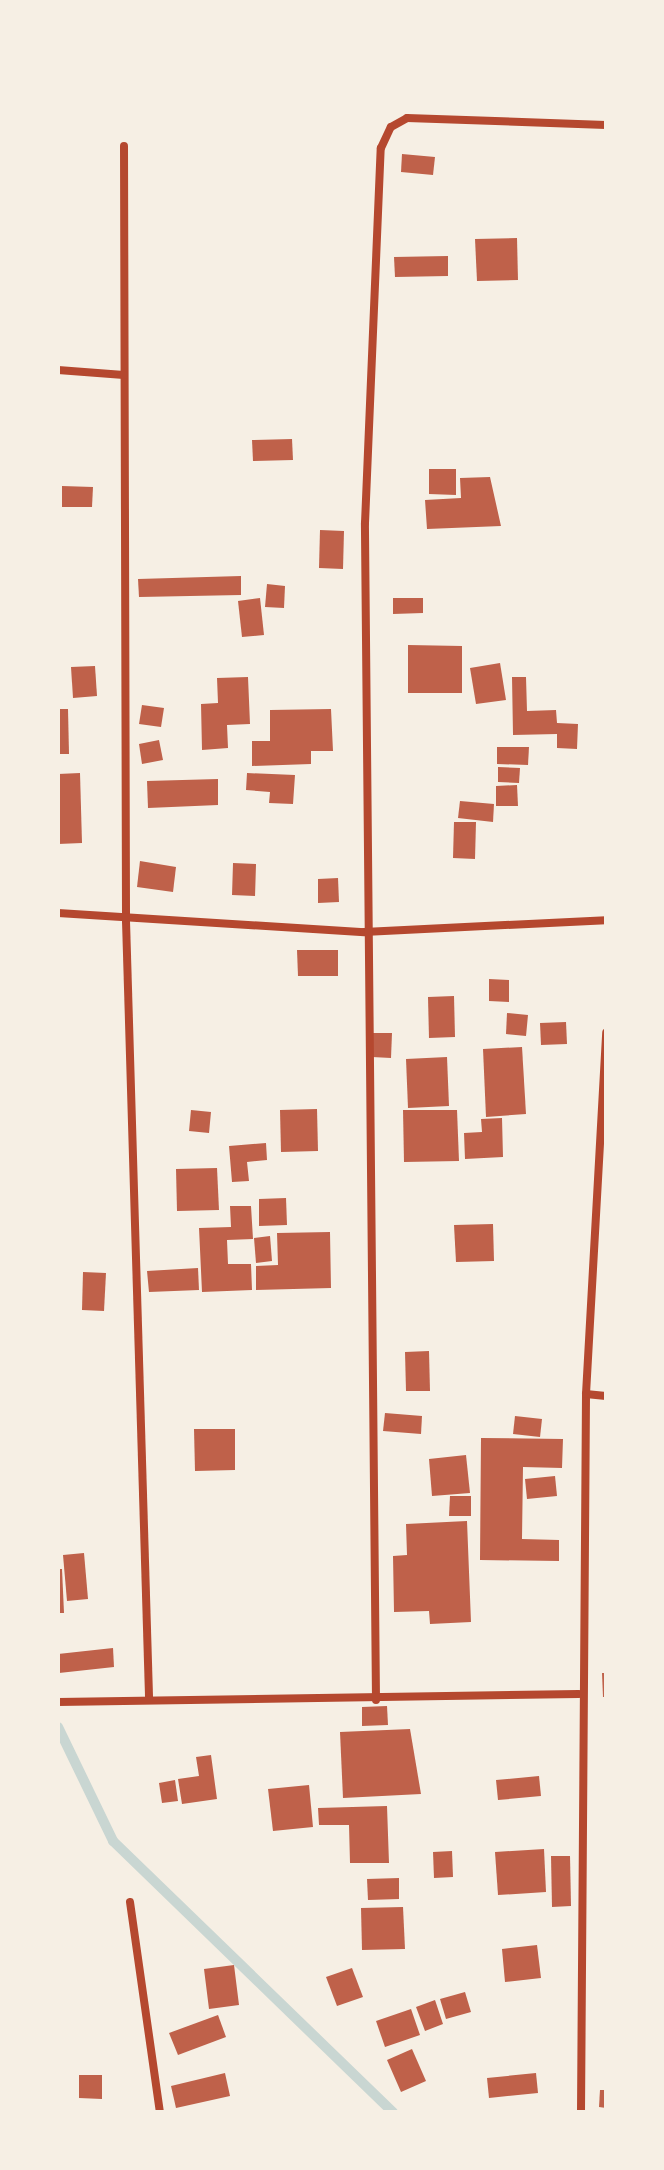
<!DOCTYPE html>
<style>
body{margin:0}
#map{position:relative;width:664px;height:2170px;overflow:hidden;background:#f6efe4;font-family:"Roboto Condensed",sans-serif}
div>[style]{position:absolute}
.stream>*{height:10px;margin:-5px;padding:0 5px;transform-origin:5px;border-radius:5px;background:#c9d6d2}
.building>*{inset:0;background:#bf614a}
.minor>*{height:8px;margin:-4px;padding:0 4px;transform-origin:4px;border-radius:4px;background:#b5482f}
span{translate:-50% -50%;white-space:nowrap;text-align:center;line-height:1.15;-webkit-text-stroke:6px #f6efe4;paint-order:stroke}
.frame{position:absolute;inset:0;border:60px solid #f6efe4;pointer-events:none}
</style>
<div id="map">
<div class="stream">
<div style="left:58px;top:1727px;width:127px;rotate:64.2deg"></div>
<div style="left:113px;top:1841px;width:390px;rotate:44.1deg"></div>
</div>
<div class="building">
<div style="clip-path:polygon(402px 154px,435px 157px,433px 175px,401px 172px)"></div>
<div style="clip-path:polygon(517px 238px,518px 280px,477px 281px,475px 239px)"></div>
<div style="clip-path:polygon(448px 256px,448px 276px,395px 277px,394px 257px)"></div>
<div style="clip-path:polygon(292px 439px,293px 460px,253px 461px,252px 440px)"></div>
<div style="clip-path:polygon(429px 469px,456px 469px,456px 495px,429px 494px)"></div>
<div style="clip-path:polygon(490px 477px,501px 526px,427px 529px,425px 500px,461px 498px,460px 478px)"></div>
<div style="clip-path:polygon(62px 486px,93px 487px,92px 507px,62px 507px)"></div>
<div style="clip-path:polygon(320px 530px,344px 531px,343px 569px,319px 568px)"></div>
<div style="clip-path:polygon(241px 576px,241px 595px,139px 597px,138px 579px)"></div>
<div style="clip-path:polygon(267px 584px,285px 586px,284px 608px,265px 607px)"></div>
<div style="clip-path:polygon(260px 598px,264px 635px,242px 637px,238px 601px)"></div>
<div style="clip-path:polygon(393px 598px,423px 598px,423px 613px,393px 614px)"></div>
<div style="clip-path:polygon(408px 645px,462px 646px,462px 693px,408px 693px)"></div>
<div style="clip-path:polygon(500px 663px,506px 700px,476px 704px,470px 668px)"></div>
<div style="clip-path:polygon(95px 666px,97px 696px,73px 698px,71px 667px)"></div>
<div style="clip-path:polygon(248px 677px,250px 724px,227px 725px,228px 748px,202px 750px,201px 704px,218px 703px,217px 678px)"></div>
<div style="clip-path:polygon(512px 677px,526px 677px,527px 711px,556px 710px,557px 723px,578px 724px,577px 749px,557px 748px,557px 734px,513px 735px)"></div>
<div style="clip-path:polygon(142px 705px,164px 708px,161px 727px,139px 724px)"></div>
<div style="clip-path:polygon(58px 709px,68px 709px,69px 754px,58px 754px)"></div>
<div style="clip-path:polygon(331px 709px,333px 751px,311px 751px,311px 764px,252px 766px,252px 741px,270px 741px,270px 710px)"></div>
<div style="clip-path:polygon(159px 740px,163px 760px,142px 764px,139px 744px)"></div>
<div style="clip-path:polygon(497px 747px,529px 747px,528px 765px,497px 764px)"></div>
<div style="clip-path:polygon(498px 767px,520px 768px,519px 783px,498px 782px)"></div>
<div style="clip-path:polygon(80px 773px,82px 843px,58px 844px,58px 774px)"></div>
<div style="clip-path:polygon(247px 773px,295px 775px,293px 804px,269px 803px,270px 792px,246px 790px)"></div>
<div style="clip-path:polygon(218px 779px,218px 805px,148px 808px,147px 781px)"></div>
<div style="clip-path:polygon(517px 785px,518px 806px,496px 806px,496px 786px)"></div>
<div style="clip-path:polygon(460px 801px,494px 804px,493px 822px,458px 818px)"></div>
<div style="clip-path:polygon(454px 822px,476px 822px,475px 859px,453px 858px)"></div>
<div style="clip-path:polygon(140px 861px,176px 867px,173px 892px,137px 887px)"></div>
<div style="clip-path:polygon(233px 863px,256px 864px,255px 896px,232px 895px)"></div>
<div style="clip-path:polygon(338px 878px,339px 902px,318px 903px,318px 879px)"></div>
<div style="clip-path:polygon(297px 950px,338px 950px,338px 976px,298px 976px)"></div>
<div style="clip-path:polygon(489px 979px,509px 980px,509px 1002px,489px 1001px)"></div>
<div style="clip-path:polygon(454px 996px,455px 1037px,429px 1038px,428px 997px)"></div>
<div style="clip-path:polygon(507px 1013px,528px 1015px,526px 1036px,506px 1034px)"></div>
<div style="clip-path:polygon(566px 1022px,567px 1044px,541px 1045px,540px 1023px)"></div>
<div style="clip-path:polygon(373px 1033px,392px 1033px,391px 1058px,372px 1057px)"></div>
<div style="clip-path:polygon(522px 1047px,526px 1114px,486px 1117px,483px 1049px)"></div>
<div style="clip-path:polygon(447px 1057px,449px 1106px,408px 1108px,406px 1059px)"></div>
<div style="clip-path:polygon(317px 1109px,318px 1151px,281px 1152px,280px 1110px)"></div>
<div style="clip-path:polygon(191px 1110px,211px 1112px,209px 1133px,189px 1131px)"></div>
<div style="clip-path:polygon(403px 1110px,457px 1110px,459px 1161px,404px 1162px)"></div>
<div style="clip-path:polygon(502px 1118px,503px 1157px,465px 1159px,464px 1133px,482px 1132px,481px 1119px)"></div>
<div style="clip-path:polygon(266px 1143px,267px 1160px,247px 1162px,249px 1181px,232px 1182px,229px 1146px)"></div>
<div style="clip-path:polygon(217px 1168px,219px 1210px,177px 1211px,176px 1169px)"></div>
<div style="clip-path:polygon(286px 1198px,287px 1225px,259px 1226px,259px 1199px)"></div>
<div style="clip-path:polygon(230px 1206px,251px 1206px,253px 1239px,227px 1240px,228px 1264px,251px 1264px,252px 1290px,202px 1292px,199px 1228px,231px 1227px)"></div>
<div style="clip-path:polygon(493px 1224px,494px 1261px,456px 1262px,454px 1225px)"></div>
<div style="clip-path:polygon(330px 1232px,331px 1288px,256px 1290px,256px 1266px,278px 1265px,277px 1233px)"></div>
<div style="clip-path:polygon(270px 1236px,272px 1261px,256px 1263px,254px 1238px)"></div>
<div style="clip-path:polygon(198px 1268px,199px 1290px,149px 1292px,147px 1271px)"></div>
<div style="clip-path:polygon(83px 1272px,106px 1273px,104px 1311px,82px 1310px)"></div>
<div style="clip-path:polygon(429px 1351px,430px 1391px,406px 1391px,405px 1352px)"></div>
<div style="clip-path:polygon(385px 1413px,422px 1416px,421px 1434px,383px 1431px)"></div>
<div style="clip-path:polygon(515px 1416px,542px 1419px,540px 1437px,513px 1434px)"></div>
<div style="clip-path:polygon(194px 1429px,235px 1429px,235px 1470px,195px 1471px)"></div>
<div style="clip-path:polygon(481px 1438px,563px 1439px,562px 1468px,523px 1467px,522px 1539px,559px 1540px,559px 1561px,480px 1560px)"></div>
<div style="clip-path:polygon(466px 1455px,470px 1493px,432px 1496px,429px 1459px)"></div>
<div style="clip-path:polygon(555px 1476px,557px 1496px,527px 1499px,525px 1479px)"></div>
<div style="clip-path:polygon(450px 1496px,471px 1496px,471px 1516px,449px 1516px)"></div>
<div style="clip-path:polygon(467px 1521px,471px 1622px,430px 1624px,429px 1611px,394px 1612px,393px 1556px,407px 1555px,406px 1524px)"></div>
<div style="clip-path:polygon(84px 1553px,88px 1599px,67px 1601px,63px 1555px)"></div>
<div style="clip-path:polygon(58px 1569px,62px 1569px,64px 1613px,58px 1613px)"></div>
<div style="clip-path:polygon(113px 1648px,114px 1667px,59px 1673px,58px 1654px)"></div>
<div style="clip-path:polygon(602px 1673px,606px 1673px,606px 1697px,603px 1697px)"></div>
<div style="clip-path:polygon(387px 1706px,388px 1725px,362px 1726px,362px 1707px)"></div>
<div style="clip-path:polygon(410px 1729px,421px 1794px,343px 1798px,340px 1732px)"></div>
<div style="clip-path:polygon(211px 1755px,217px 1799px,182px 1804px,178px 1779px,199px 1776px,196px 1757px)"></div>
<div style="clip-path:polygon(539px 1776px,541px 1796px,498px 1800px,496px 1780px)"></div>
<div style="clip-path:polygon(175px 1780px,178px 1801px,162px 1803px,159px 1783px)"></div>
<div style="clip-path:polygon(309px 1785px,313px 1827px,273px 1831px,268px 1789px)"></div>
<div style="clip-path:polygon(387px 1806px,389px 1863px,350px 1863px,349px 1825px,319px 1825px,318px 1808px)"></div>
<div style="clip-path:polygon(544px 1849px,546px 1892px,498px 1895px,495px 1852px)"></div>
<div style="clip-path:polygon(452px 1851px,453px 1877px,434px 1878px,433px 1852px)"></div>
<div style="clip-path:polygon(551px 1856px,570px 1856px,571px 1906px,552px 1907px)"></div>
<div style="clip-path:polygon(399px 1878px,399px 1899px,368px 1900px,367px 1879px)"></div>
<div style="clip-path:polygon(403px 1907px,405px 1949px,362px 1950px,361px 1908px)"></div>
<div style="clip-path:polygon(537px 1945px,541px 1978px,505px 1982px,502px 1949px)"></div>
<div style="clip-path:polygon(234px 1965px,239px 2005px,209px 2009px,204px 1969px)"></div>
<div style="clip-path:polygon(352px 1968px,363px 1997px,337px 2006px,326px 1977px)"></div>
<div style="clip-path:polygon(465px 1992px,471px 2012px,446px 2019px,440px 1999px)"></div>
<div style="clip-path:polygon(435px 2000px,443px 2024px,425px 2031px,416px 2007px)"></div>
<div style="clip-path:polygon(411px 2009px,420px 2035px,385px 2047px,376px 2021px)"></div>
<div style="clip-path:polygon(218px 2015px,226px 2037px,178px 2055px,169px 2033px)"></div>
<div style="clip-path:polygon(412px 2049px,426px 2081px,401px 2092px,387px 2060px)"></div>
<div style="clip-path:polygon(225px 2073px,230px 2096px,176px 2108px,171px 2086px)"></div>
<div style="clip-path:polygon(536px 2073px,538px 2093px,489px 2098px,487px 2078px)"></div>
<div style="clip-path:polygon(79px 2075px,102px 2075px,102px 2099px,79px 2098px)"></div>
<div style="clip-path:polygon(600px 2090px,606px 2090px,606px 2108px,599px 2107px)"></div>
</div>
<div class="minor">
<div style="left:124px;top:146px;width:775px;rotate:89.85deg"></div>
<div style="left:126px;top:921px;width:776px;rotate:88.3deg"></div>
<div style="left:58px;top:370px;width:66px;rotate:4.3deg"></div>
<div style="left:58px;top:913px;width:307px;rotate:3.6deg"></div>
<div style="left:364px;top:932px;width:242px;rotate:-2.8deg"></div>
<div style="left:586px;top:1394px;width:20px;rotate:6deg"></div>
<div style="left:376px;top:1700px;width:1177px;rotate:-90.54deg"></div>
<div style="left:365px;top:523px;width:375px;rotate:-87.6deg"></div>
<div style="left:381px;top:148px;width:23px;rotate:-65deg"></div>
<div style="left:391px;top:127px;width:18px;rotate:-29deg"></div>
<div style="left:407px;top:118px;width:199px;rotate:2deg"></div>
<div style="left:58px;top:1702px;width:521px;rotate:-0.88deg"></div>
<div style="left:130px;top:1902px;width:212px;rotate:81.9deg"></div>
<div style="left:581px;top:2112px;width:718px;rotate:-89.6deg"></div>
<div style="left:586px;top:1394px;width:362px;rotate:-86.8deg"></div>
</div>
<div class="frame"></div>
</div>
